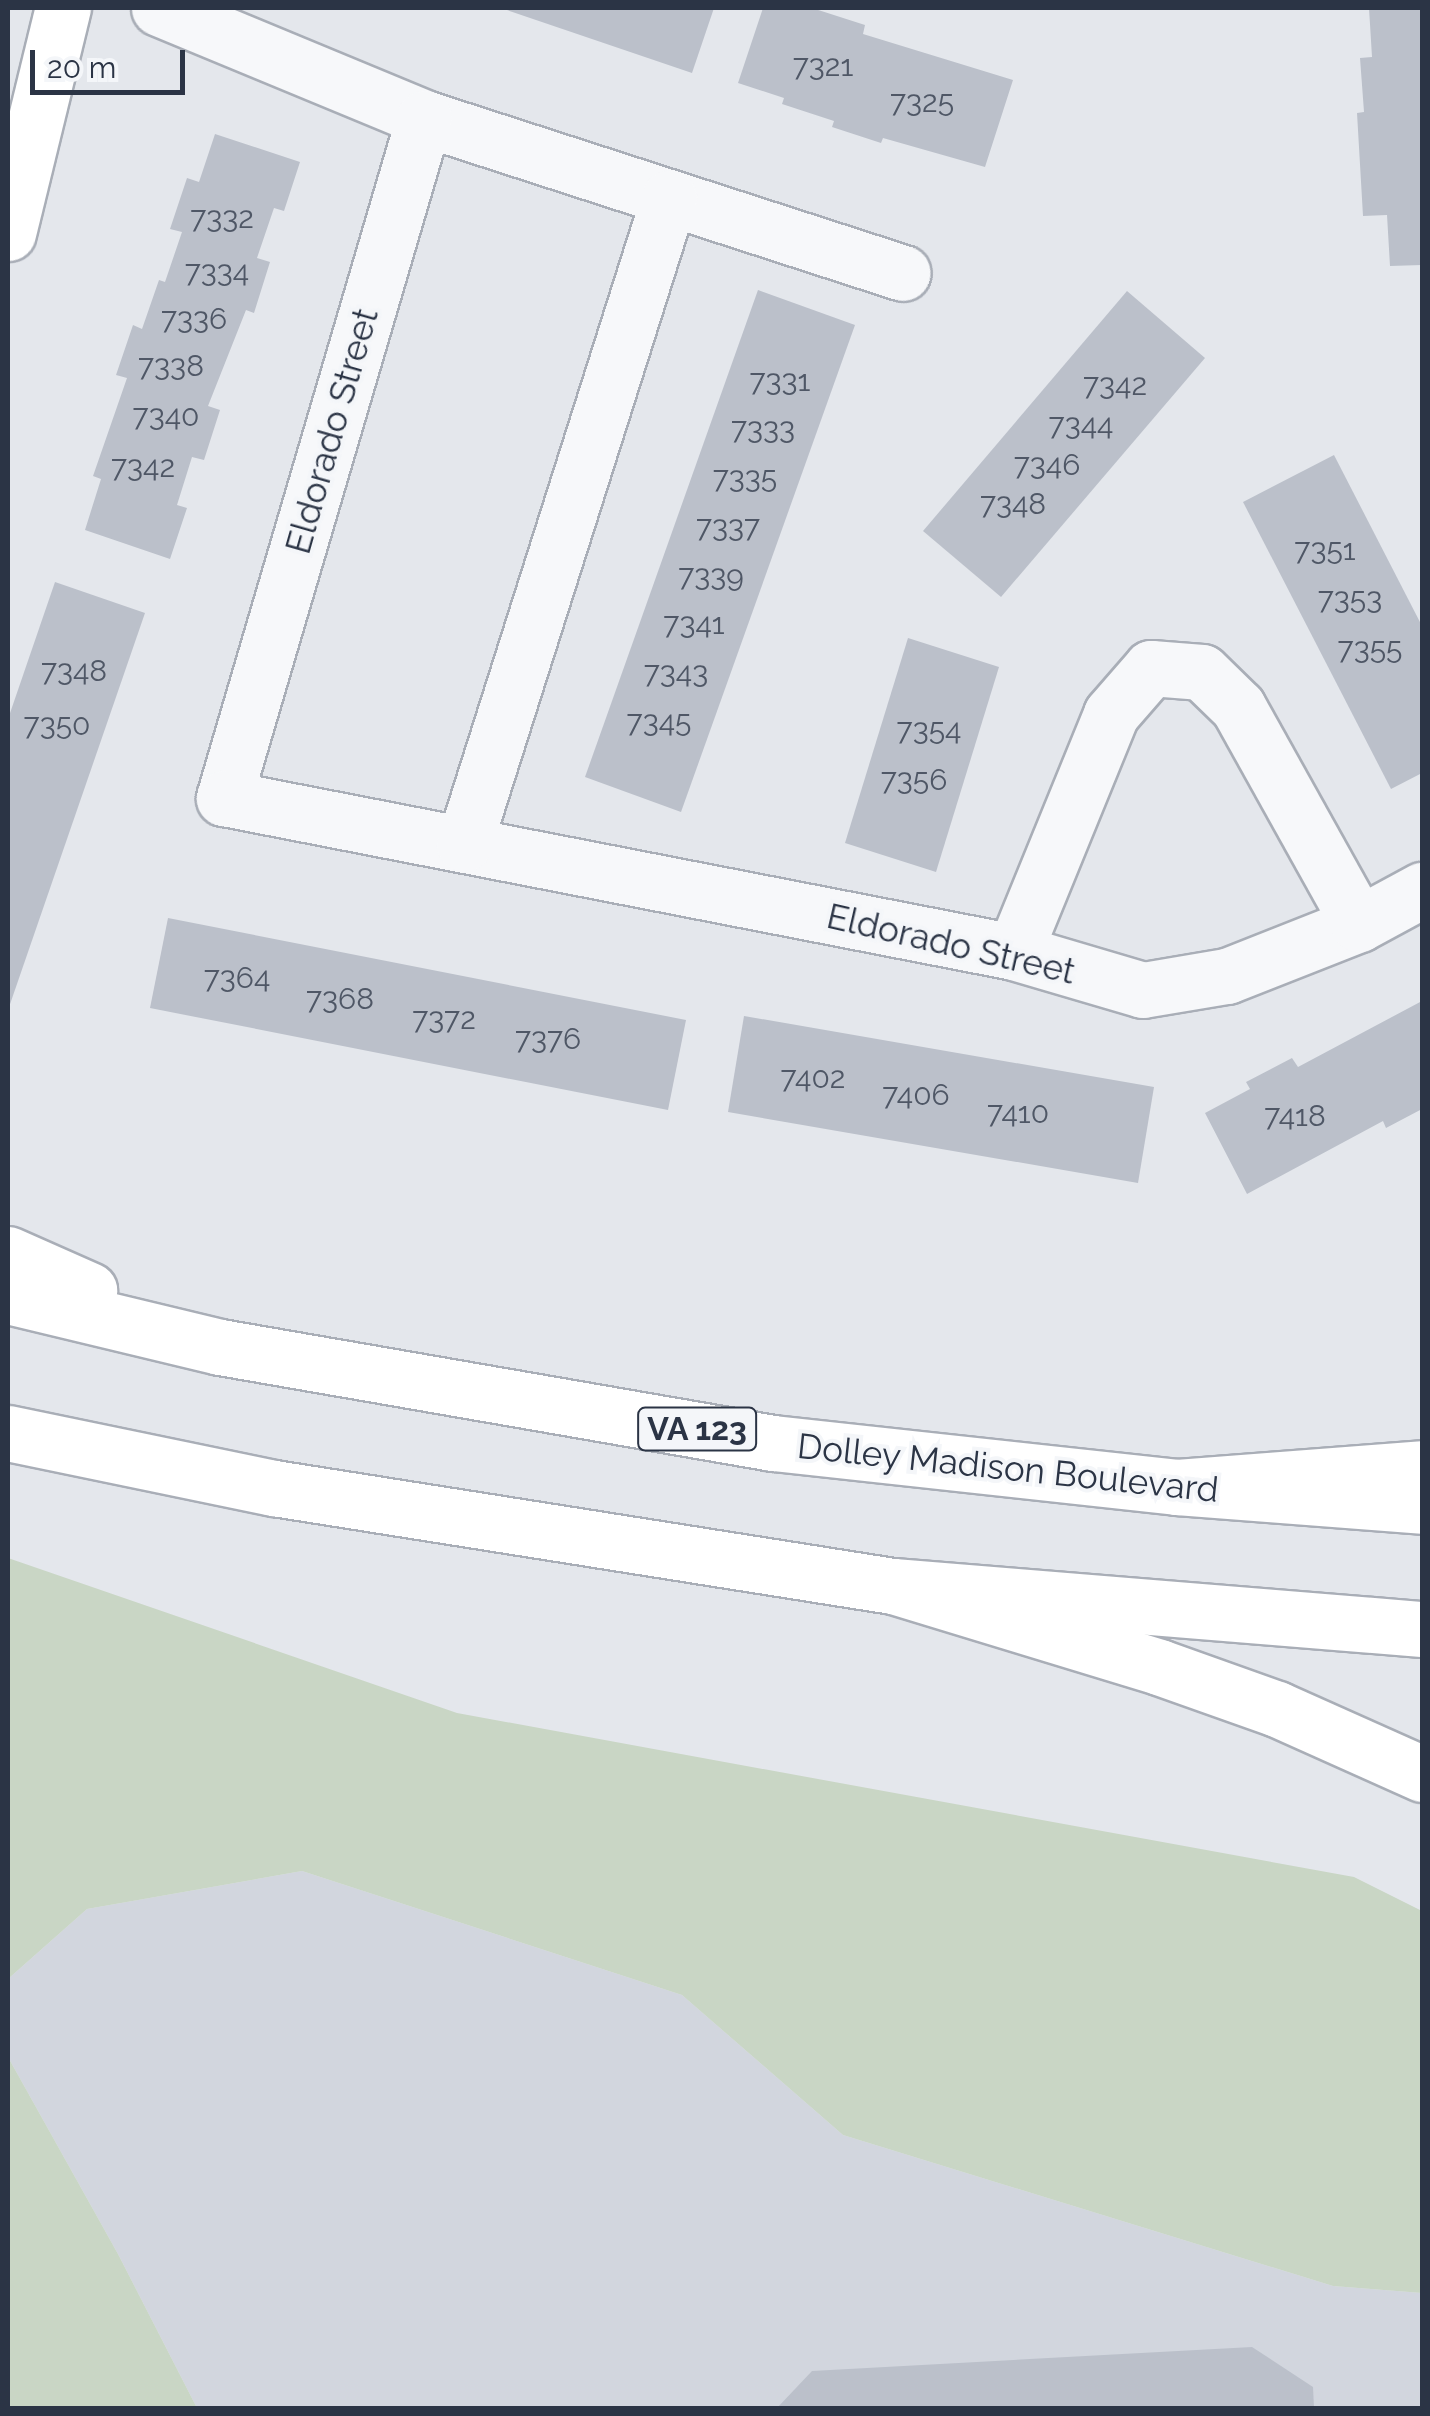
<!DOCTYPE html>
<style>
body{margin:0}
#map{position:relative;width:1430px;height:2416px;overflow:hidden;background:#e4e7ec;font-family:Raleway,sans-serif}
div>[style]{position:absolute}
.built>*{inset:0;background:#d2d6de}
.green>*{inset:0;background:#c9d6c5}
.building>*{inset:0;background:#bbc0ca}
.roads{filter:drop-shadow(2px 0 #a9aeb7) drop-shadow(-2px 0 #a9aeb7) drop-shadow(0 2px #a9aeb7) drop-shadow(0 -2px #a9aeb7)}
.minor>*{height:55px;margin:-27.5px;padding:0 27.5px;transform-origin:27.5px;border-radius:27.5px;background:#f7f8fa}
.major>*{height:55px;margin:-27.5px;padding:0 27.5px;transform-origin:27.5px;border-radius:27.5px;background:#fff}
.highway>*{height:55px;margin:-27.5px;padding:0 27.5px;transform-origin:27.5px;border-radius:27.5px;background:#fff}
span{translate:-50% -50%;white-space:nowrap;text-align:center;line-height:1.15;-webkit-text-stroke:8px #f4f6f9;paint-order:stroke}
.number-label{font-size:30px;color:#4f5766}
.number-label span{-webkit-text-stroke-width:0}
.shield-label span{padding:2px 8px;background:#f4f6f9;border:2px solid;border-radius:8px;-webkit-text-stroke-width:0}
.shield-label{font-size:32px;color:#2b3445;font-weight:700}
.street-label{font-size:35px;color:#2b3445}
.frame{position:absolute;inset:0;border:10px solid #2b3445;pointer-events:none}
.scale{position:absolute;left:30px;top:50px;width:155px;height:45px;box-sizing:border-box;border:5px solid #2b3445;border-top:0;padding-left:12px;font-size:30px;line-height:35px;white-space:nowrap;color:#2b3445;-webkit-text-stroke:8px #f4f6f9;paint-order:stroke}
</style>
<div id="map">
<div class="built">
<div style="clip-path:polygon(302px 1871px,682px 1995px,843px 2135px,1333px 2286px,1422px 2293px,1422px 2408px,197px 2408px,118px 2254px,8px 2057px,8px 1979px,87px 1909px)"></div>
</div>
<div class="green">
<div style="clip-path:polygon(8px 1558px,457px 1713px,1354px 1877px,1422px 1911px,1422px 2293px,1333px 2286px,843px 2135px,682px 1995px,302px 1871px,87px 1909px,8px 1979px)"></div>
<div style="clip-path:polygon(8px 2057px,118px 2254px,197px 2408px,8px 2408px)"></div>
</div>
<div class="building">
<div style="clip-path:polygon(501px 8px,714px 8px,692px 73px)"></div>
<div style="clip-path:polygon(763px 8px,812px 8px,865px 25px,863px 34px,1013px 80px,985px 167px,883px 138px,881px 143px,832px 127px,834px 121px,782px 104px,784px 98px,738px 83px)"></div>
<div style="clip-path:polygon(1369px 8px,1422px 8px,1422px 265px,1390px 266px,1387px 215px,1363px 216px,1357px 113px,1364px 112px,1360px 58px,1372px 57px)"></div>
<div style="clip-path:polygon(215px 134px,300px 162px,284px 211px,274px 208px,257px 258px,270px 262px,254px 313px,246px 310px,208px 406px,220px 410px,204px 460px,192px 457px,177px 505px,187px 508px,170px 559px,85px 530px,101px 479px,93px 476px,127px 378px,116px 375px,133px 325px,142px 329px,159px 280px,165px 282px,182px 232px,170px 229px,187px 178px,199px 182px)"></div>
<div style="clip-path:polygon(758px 290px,855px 325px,681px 812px,585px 777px)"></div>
<div style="clip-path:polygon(1127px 291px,1205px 358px,1001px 597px,923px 531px)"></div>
<div style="clip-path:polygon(1334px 455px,1422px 626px,1422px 773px,1391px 789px,1243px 502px)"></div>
<div style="clip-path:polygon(55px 582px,145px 613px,8px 1010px,8px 719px)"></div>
<div style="clip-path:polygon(908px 638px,999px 667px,936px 872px,845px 843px)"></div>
<div style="clip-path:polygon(168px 918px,686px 1020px,668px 1110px,150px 1008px)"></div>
<div style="clip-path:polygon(1422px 1001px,1422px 1109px,1386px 1128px,1383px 1121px,1247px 1194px,1205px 1113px,1250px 1089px,1246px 1082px,1292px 1058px,1298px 1067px)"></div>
<div style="clip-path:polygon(744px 1016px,1154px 1087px,1138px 1183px,728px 1112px)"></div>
<div style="clip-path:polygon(1252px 2347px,1313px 2387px,1314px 2408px,777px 2408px,812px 2371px)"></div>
</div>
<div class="roads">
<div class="minor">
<div style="left:159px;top:8px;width:287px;rotate:22.5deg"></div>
<div style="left:424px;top:118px;width:503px;rotate:17.93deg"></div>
<div style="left:424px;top:118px;width:709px;rotate:106.39deg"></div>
<div style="left:224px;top:798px;width:805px;rotate:11.03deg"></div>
<div style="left:1014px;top:952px;width:134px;rotate:16.4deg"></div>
<div style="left:1143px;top:990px;width:85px;rotate:-9.5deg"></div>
<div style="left:1227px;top:976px;width:142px;rotate:-21.5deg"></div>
<div style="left:1359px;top:924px;width:72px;rotate:-28.4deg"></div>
<div style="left:464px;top:844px;width:678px;rotate:-72.39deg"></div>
<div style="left:1014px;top:952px;width:257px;rotate:-67.8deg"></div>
<div style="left:1111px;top:714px;width:61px;rotate:-49deg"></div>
<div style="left:1151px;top:668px;width:51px;rotate:4.5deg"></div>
<div style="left:1202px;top:672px;width:50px;rotate:44.2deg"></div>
<div style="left:1238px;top:707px;width:248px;rotate:60.9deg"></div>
</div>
<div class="major">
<div style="left:8px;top:233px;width:232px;rotate:-76.3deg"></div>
<div style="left:8px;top:1254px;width:89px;rotate:24deg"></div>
<div style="left:8px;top:1296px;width:218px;rotate:13.5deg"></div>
<div style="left:220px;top:1347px;width:561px;rotate:9.85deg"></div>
<div style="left:773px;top:1443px;width:406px;rotate:6.2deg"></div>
<div style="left:1177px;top:1487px;width:246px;rotate:4.4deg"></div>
<div style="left:8px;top:1433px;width:272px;rotate:11.7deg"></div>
<div style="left:274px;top:1488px;width:627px;rotate:9deg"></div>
<div style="left:893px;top:1586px;width:531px;rotate:4.65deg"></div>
</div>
<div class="highway">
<div style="left:1177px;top:1487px;width:246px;rotate:-4.4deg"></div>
<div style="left:893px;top:1586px;width:278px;rotate:16.9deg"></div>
<div style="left:1159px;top:1667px;width:125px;rotate:19.6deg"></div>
<div style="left:1277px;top:1709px;width:159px;rotate:24.1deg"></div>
</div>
</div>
<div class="number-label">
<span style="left:823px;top:66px">7321</span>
<span style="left:922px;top:102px">7325</span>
<span style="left:222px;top:218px">7332</span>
<span style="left:217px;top:272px">7334</span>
<span style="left:194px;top:319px">7336</span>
<span style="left:171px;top:366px">7338</span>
<span style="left:780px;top:381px">7331</span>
<span style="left:1115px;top:385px">7342</span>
<span style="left:166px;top:416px">7340</span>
<span style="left:1081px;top:425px">7344</span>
<span style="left:763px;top:429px">7333</span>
<span style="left:1047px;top:465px">7346</span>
<span style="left:143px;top:467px">7342</span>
<span style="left:745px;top:478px">7335</span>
<span style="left:1013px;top:504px">7348</span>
<span style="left:728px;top:527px">7337</span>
<span style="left:1325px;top:550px">7351</span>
<span style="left:711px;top:576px">7339</span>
<span style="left:1350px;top:599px">7353</span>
<span style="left:694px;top:624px">7341</span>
<span style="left:1370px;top:649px">7355</span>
<span style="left:74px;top:671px">7348</span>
<span style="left:676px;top:673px">7343</span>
<span style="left:659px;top:722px">7345</span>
<span style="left:57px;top:725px">7350</span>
<span style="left:929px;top:730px">7354</span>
<span style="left:914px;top:780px">7356</span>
<span style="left:237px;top:978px">7364</span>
<span style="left:340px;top:999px">7368</span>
<span style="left:444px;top:1019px">7372</span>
<span style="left:548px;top:1039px">7376</span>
<span style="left:813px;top:1078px">7402</span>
<span style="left:916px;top:1095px">7406</span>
<span style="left:1018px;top:1113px">7410</span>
<span style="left:1295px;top:1116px">7418</span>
</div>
<div class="shield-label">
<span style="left:697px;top:1429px">VA 123</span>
</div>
<div class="street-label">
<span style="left:332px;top:431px;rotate:-74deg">Eldorado Street</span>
<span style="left:951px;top:944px;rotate:13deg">Eldorado Street</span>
<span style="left:1008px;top:1468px;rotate:6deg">Dolley Madison Boulevard</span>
</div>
<div class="frame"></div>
<div class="scale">20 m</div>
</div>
